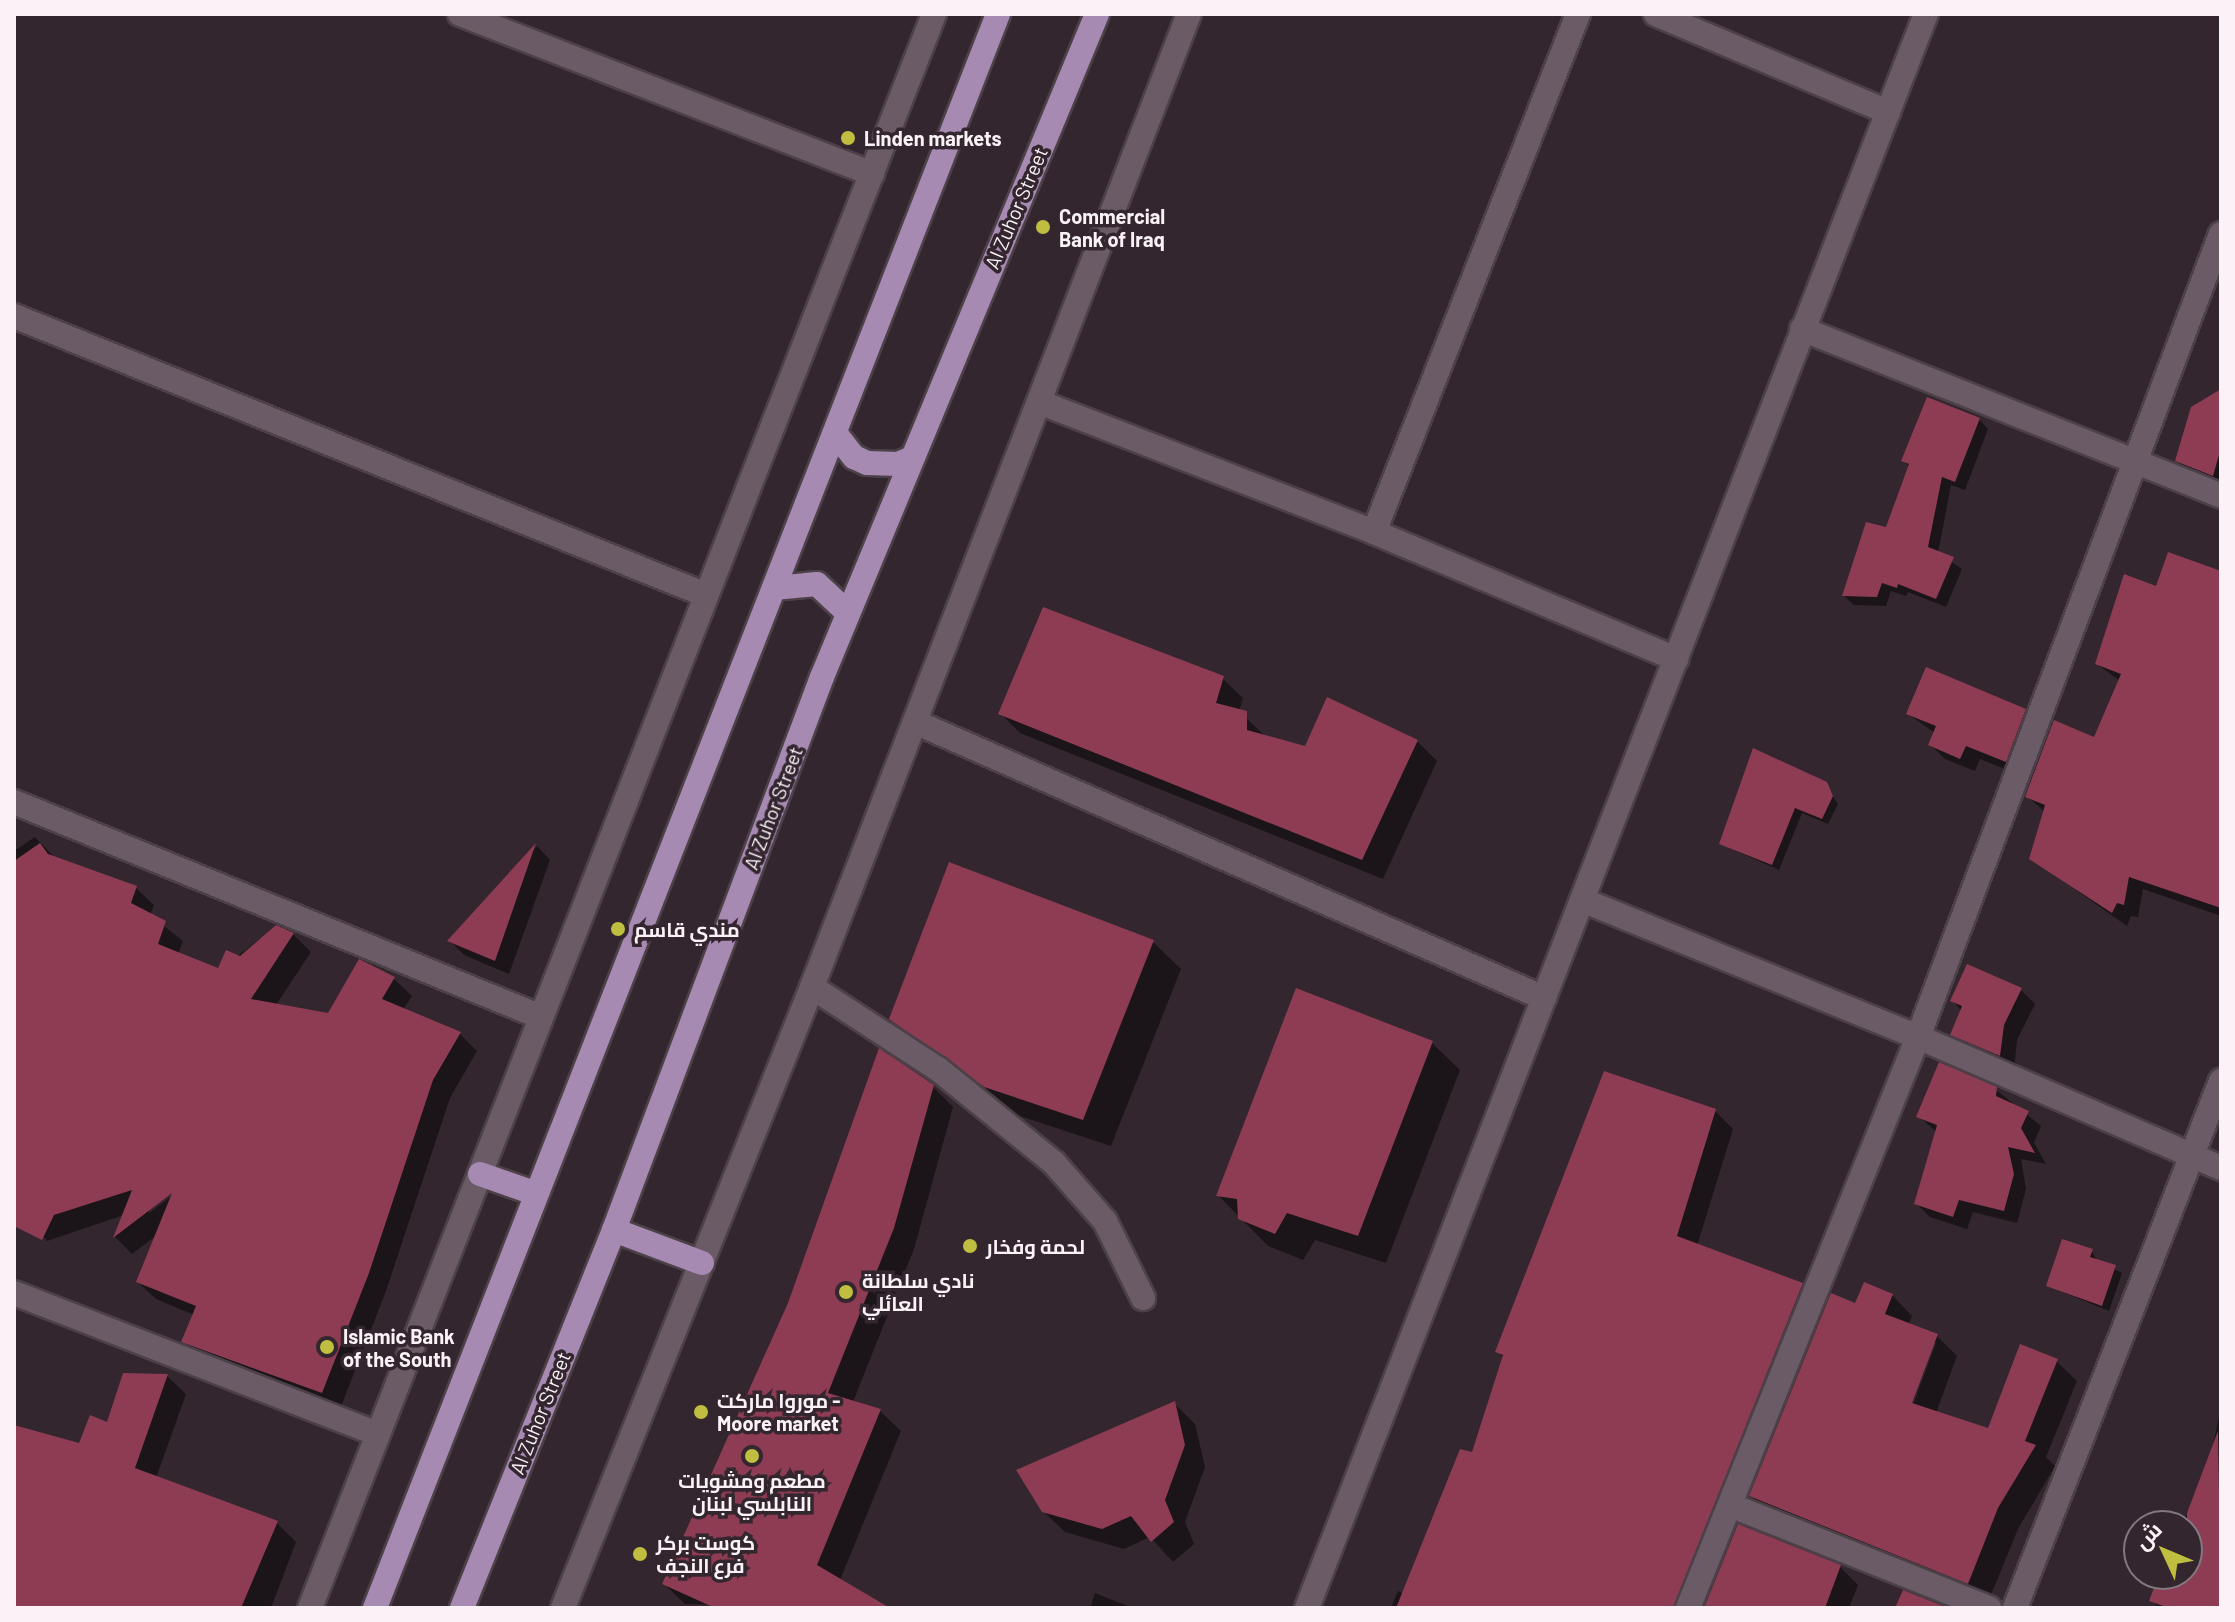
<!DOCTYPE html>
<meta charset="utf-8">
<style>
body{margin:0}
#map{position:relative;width:2235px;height:1622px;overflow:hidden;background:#33262f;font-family:Barlow,Cairo,sans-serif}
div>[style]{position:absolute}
.shadow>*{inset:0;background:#0007}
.building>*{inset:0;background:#8e3c53}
.roads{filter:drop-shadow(2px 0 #4c4148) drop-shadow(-2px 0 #4c4148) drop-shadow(0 2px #4c4148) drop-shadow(0 -2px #4c4148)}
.minor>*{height:24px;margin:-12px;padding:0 12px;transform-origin:12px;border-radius:12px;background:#6b5b66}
.major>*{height:24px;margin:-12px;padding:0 12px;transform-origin:12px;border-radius:12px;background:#a68ab2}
.dots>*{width:22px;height:22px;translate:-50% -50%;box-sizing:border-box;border:4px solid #33262f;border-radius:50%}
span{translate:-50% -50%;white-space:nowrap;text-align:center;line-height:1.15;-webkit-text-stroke:7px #33262f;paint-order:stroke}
.poi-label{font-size:20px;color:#fbf2f8;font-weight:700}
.left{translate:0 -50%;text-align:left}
.street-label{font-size:20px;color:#fbf2f8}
.frame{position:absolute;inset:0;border:16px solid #fbf2f8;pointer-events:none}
.north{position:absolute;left:2123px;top:1510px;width:80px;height:80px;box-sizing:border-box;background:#33262f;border:2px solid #83787f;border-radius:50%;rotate:314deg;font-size:22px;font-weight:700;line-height:32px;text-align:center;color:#fbf2f8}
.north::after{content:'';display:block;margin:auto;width:28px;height:36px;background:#bfbe41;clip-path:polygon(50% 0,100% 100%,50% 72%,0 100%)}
</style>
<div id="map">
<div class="shadow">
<div style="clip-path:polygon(2221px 405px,2221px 487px,2191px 475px,2177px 461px)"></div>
<div style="clip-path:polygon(1979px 419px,1988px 429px,1965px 490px,1951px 485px,1938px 553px,1962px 569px,1946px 607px,1908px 592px,1906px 596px,1891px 591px,1886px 606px,1854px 605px,1844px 596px,1887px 530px,1910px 467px,1904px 461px)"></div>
<div style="clip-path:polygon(2221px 573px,2221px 916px,2143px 889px,2138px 917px,2131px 916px,2127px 926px,2031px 858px,2045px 812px,2028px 797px,2095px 740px,2120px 681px,2097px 664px,2157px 589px)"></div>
<div style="clip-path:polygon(1222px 678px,1243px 698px,1239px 711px,1266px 737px,1306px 748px,1417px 741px,1437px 761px,1383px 879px,1020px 733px,1000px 713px)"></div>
<div style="clip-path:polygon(2025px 710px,2039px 725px,2020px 775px,1980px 759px,1975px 771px,1945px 759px,1931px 745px,1935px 733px,1908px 714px)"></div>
<div style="clip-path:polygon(1825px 784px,1838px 804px,1828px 824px,1802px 813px,1779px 870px,1721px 844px)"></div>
<div style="clip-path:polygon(evenodd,35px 837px,55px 858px,136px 888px,154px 905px,150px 915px,183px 941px,178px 954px,219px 970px,276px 927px,293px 934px,311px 952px,276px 1005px,329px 1015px,360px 962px,394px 979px,412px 996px,403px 1010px,460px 1034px,477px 1051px,450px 1098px,386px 1291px,340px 1409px,201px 1359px,184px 1341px,194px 1315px,156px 1299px,138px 1282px,157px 1235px,132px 1254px,115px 1237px,124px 1215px,47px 1241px,14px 1198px,14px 851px,35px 837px,179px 1186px,181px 1189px,149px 1213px,149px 1208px,179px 1186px)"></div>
<div style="clip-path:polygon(537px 846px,550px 860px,509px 974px,464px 955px,450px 941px)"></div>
<div style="clip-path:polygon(1153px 942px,1181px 969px,1111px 1146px,1014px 1114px,919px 1046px,891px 1018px)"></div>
<div style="clip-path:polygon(1968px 966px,2021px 990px,2035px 1004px,2017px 1040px,2014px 1069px,1967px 1048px,1953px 1034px,1962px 1011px,1952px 1000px)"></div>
<div style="clip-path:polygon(1432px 1043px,1460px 1070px,1386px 1263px,1315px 1240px,1303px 1260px,1268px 1246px,1219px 1196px)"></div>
<div style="clip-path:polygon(932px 1086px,953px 1107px,914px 1249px,853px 1402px,880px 1411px,901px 1431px,840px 1580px,890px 1608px,685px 1604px,664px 1584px)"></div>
<div style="clip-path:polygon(1995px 1089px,2041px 1126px,2034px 1143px,2046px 1164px,2021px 1159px,2026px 1189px,2017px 1223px,1973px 1212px,1967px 1229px,1930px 1217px,1916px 1203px,1937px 1132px,1918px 1116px)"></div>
<div style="clip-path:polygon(1715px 1111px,1733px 1129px,1697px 1246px,1802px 1284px,1820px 1302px,1697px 1608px,1391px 1608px,1398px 1591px,1404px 1594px,1473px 1455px,1504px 1358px,1497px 1351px)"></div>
<div style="clip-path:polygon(2092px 1251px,2097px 1261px,2122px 1273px,2109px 1311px,2048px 1286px)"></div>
<div style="clip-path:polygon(evenodd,1892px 1295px,1912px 1316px,1908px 1325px,1937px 1336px,1957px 1356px,1936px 1413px,1990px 1431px,2056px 1361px,2077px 1381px,2046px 1457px,2055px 1466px,2018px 1529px,1988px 1602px,1772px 1516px,1751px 1496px,1856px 1305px,1892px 1295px,1932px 1343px,1936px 1343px,1910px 1413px,1907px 1411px,1932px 1343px)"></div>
<div style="clip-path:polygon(125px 1375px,167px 1376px,186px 1394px,156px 1478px,277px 1523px,296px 1542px,271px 1608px,14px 1608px,14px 1445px,80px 1445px,109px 1425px)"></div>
<div style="clip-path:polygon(1174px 1403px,1195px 1424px,1205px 1467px,1185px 1522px,1194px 1544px,1173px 1562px,1150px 1537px,1124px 1549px,1065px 1532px,1043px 1511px)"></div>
<div style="clip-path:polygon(2221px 1408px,2221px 1608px,2159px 1608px,2152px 1600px,2162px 1574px,2187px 1574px,2187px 1526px,2182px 1526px,2211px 1454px)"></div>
<div style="clip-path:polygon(1840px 1567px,1858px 1585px,1849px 1608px,1706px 1608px)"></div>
<div style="clip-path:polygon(1095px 1593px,1132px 1608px,1090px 1608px)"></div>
</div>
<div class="building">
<div style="clip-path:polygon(2221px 389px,2221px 448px,2213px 476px,2175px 461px,2191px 407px)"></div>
<div style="clip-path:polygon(1927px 397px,1980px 418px,1955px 482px,1942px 477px,1928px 547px,1954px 557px,1936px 599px,1898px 584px,1897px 588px,1882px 583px,1877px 597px,1842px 596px,1866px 522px,1886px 527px,1909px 464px,1901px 461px)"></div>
<div style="clip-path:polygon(2168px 552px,2221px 571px,2221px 908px,2129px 877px,2124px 905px,2117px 903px,2112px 913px,2029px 859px,2045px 805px,2025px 797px,2054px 720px,2094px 737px,2121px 674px,2095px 664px,2124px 574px,2156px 586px)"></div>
<div style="clip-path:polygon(1043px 607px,1224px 676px,1216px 703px,1247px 711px,1247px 730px,1305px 746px,1327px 697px,1418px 740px,1362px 860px,998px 714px)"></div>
<div style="clip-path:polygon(1926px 667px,2026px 709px,2006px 762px,1966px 746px,1960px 759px,1928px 745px,1936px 726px,1906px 714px)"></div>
<div style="clip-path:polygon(1753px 748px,1827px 782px,1833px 796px,1822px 819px,1795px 808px,1772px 865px,1719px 844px)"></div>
<div style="clip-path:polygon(40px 843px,48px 854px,137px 886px,131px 903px,166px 921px,158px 944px,218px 968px,226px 950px,240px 956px,276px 925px,294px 933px,251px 999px,328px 1013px,359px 959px,395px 977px,382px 999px,461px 1032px,433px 1080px,369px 1273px,322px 1393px,181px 1342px,196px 1306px,136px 1282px,172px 1193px,113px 1238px,132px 1190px,54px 1215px,42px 1240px,14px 1226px,14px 861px)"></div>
<div style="clip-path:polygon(536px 843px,495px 961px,447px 941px)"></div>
<div style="clip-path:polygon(949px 862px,1154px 940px,1083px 1120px,984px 1087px,889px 1019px)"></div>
<div style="clip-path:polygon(1967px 964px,2022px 988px,2004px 1025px,2000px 1056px,1950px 1035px,1962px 1006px,1950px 1001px)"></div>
<div style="clip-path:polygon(1296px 988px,1433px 1041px,1358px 1236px,1287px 1213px,1275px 1234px,1238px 1219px,1237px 1199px,1216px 1196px)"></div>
<div style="clip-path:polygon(879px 1048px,934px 1085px,894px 1228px,828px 1393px,881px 1409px,817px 1565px,890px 1608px,715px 1608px,662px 1584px,788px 1303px)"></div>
<div style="clip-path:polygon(1939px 1062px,1997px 1087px,1996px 1096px,2029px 1111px,2021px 1128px,2035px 1153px,2008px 1147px,2014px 1174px,2004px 1211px,1959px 1200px,1953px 1217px,1914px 1204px,1937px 1125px,1916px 1117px)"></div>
<div style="clip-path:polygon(1604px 1071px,1716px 1109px,1677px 1236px,1803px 1283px,1673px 1608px,1396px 1608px,1460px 1449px,1472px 1452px,1503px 1355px,1495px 1352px)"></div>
<div style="clip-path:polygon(2062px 1239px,2093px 1249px,2090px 1257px,2116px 1265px,2102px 1306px,2046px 1286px)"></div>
<div style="clip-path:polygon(1864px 1282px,1893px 1294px,1885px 1314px,1938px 1334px,1912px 1403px,1988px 1428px,2020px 1344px,2058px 1359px,2025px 1441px,2036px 1445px,1998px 1508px,1968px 1584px,1749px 1496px,1831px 1293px,1855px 1303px)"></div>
<div style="clip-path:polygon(123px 1373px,168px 1374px,135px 1468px,278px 1521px,241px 1608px,14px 1608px,14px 1425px,79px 1443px,90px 1415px,107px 1422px)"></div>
<div style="clip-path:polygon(1175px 1401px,1185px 1445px,1165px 1500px,1174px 1522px,1151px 1542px,1131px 1516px,1102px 1529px,1042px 1512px,1016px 1470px)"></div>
<div style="clip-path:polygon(2218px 1431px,2221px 1608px,2169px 1608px,2149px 1601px,2159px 1574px,2187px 1574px,2187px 1513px)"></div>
<div style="clip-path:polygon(1738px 1524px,1841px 1565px,1825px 1608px,1704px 1608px)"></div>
<div style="clip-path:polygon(1903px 1590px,1948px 1608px,1895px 1608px)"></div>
</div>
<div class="roads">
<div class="minor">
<div style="left:460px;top:14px;width:442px;rotate:21.2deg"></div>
<div style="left:1656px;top:14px;width:252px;rotate:22.9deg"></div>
<div style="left:14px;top:316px;width:746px;rotate:21.96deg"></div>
<div style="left:1802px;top:329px;width:451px;rotate:21.7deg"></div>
<div style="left:1039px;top:402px;width:359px;rotate:21.2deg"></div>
<div style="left:1374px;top:532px;width:328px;rotate:22.8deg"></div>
<div style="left:1374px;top:532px;width:557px;rotate:-68.5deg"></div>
<div style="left:915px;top:722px;width:687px;rotate:23.69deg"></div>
<div style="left:14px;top:802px;width:569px;rotate:22.19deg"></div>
<div style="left:1582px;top:900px;width:363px;rotate:22.2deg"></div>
<div style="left:1918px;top:1037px;width:330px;rotate:23.4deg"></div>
<div style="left:812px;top:987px;width:150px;rotate:33.1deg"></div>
<div style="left:938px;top:1069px;width:149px;rotate:39deg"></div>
<div style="left:1054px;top:1163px;width:77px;rotate:48.7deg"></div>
<div style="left:1105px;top:1221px;width:86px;rotate:63.7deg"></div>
<div style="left:14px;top:1293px;width:390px;rotate:21.2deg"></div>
<div style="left:1730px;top:1505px;width:279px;rotate:21.7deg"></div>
<div style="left:310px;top:1608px;width:1712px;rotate:-68.62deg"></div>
<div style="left:563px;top:1608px;width:669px;rotate:-68.15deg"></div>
<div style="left:812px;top:987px;width:1043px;rotate:-68.82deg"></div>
<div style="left:1307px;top:1608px;width:1710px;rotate:-68.78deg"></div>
<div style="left:1688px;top:1608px;width:616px;rotate:-68.06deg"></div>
<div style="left:1918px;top:1037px;width:858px;rotate:-69.33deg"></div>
<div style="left:2015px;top:1608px;width:566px;rotate:-68.65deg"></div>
</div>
<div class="major">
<div style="left:835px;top:433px;width:31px;rotate:52deg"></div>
<div style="left:854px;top:457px;width:14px;rotate:25deg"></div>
<div style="left:867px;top:463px;width:31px;rotate:2deg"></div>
<div style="left:898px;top:464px;width:15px;rotate:-23deg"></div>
<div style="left:774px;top:588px;width:43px;rotate:-5.3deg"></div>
<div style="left:817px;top:584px;width:42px;rotate:43.1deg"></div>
<div style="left:480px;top:1174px;width:60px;rotate:19.3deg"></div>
<div style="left:614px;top:1230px;width:94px;rotate:20.6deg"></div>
<div style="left:375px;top:1608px;width:1711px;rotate:-68.65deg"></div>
<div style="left:462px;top:1608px;width:407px;rotate:-68.1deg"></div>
<div style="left:614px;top:1230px;width:591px;rotate:-69.39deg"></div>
<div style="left:822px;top:677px;width:718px;rotate:-67.47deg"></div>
</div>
</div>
<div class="dots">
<div style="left:848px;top:138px;background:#bfbe41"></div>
<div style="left:1043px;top:227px;background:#bfbe41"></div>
<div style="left:618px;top:929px;background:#bfbe41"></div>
<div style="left:970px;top:1246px;background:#bfbe41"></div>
<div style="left:846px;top:1292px;background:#bfbe41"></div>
<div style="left:327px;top:1347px;background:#bfbe41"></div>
<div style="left:701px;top:1412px;background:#bfbe41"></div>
<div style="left:752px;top:1456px;background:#bfbe41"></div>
<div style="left:640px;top:1554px;background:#bfbe41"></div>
</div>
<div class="poi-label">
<span class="left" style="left:864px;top:138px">Linden markets</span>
<span class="left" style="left:1059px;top:228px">Commercial<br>Bank of Iraq</span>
<span class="left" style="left:634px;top:929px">مندي قاسم</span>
<span class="left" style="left:986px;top:1246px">لحمة وفخار</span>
<span class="left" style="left:862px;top:1292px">نادي سلطانة<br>العائلي</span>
<span class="left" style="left:343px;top:1348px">Islamic Bank<br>of the South</span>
<span class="left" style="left:717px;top:1412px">موروا ماركت -<br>Moore market</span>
<span style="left:752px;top:1492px">مطعم ومشويات<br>النابلسي لبنان</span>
<span class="left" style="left:656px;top:1554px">كوست بركر<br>فرع النجف</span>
</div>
<div class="street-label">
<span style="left:1016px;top:208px;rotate:-67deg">Al Zuhor Street</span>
<span style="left:773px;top:808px;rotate:-69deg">Al Zuhor Street</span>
<span style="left:540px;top:1413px;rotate:-68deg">Al Zuhor Street</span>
</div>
<div class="frame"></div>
<div class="north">ش</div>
</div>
